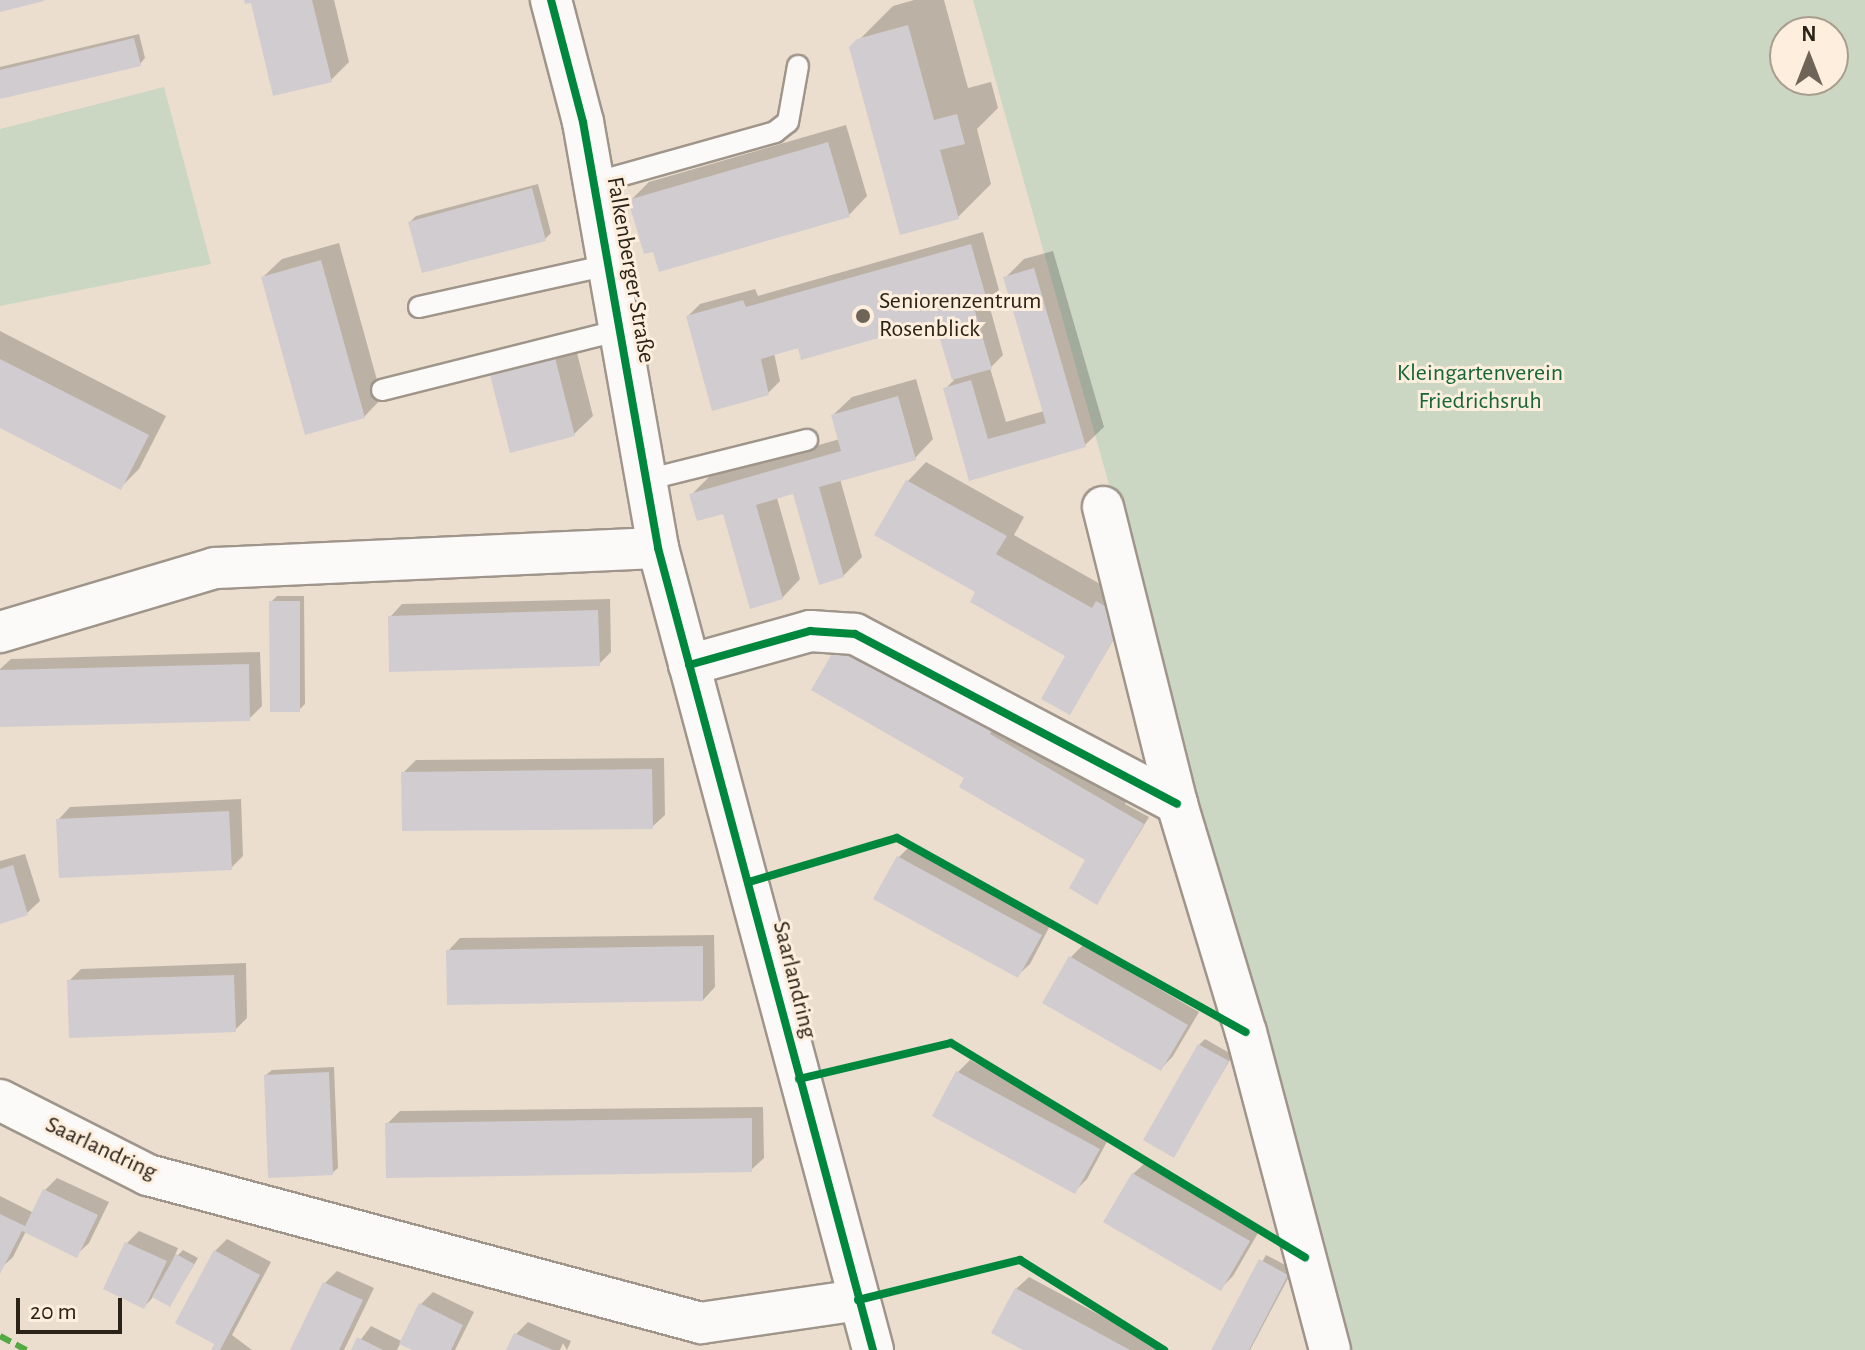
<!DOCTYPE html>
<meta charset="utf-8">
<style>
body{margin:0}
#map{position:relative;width:1865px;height:1350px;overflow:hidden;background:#ebdecf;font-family:"Alegreya Sans",sans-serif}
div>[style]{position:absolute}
.green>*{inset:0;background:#cbd6c3}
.shadow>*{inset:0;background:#0003}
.building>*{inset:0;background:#d1cccf}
.roads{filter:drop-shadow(2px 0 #9f958a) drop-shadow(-2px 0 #9f958a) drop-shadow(0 2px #9f958a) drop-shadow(0 -2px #9f958a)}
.service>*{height:20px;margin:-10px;padding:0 10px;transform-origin:10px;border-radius:10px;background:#fcfaf8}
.minor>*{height:40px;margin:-20px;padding:0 20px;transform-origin:20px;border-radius:20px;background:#fcfaf8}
.quiet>*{height:6px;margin-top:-3px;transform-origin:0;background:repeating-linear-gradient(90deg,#54aa42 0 12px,transparent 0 18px)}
.cycleway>*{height:8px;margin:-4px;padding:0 4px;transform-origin:4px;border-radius:4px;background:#00873e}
.dots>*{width:22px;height:22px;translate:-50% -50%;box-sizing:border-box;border:4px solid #fdeedd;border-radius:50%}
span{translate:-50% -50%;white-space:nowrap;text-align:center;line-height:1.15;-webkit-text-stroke:6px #fdeedd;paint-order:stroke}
.street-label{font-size:24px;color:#2c2318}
.poi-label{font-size:24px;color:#2c2318}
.left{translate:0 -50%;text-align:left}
.park-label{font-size:24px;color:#14663b}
.north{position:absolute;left:1769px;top:16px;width:80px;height:80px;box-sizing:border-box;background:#fdeedd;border:2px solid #a99d8e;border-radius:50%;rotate:0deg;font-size:22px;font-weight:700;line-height:32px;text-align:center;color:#2c2318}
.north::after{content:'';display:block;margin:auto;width:28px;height:36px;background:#6f6458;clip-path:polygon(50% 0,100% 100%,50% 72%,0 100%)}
.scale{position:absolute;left:16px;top:1298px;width:106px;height:36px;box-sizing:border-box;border:4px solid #2c2318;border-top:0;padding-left:10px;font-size:24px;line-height:28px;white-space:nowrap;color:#2c2318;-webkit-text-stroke:6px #fdeedd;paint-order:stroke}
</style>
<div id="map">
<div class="green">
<div style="clip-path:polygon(evenodd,973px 0,1865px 0,1865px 1350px,1352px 1350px,973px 0,1785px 32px,1833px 32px,1833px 80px,1785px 80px,1785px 32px)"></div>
<div style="clip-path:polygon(164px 87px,211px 264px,0 306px,0 129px)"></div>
</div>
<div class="shadow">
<div style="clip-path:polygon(246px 0,334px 0,349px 62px,331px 80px,252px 0)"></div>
<div style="clip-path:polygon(914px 0,944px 0,968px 88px,991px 82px,998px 108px,977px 129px,991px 184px,958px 217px,851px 48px,893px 6px)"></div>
<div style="clip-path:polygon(139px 34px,145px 58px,140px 64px,0 97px,0 67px)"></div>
<div style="clip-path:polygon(846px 125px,867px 196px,849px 215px,654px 249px,631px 200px,649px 182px)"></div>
<div style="clip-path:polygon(538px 184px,551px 233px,545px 239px,410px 222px,416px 216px)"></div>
<div style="clip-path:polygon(983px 232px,999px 290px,988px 301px,1003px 355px,990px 368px,1006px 422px,1044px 411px,1006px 277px,1024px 259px,1053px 251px,1104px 427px,1085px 445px,970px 478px,945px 389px,954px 380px,936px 320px,774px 353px,780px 381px,768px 393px,688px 316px,700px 304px,755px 289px,758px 296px)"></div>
<div style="clip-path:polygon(339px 243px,382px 398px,364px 417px,263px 277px,282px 259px)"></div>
<div style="clip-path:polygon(0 331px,166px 416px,139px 469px,121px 487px,0 426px)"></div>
<div style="clip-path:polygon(573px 337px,593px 416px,574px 434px,510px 353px)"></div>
<div style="clip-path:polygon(916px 379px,933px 439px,915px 458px,840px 479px,862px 557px,843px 576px,794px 492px,777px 498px,800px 579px,782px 598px,724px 511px,691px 495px,710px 476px,840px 439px,833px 415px,852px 397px)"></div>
<div style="clip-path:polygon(926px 462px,1024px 517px,1014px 535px,1109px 589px,1104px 597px,1130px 612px,1070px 713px,1072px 649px,978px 591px,908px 481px)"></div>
<div style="clip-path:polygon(277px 596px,304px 596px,305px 704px,299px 710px,271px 602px)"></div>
<div style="clip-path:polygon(610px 599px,611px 652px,599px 664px,390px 617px,402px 604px)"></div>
<div style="clip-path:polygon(864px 616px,1014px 703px,1133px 788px,1125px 804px,1149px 817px,1097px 903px,1093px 852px,967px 777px,845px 634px)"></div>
<div style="clip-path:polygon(260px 652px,262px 706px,249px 719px,0 725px,0 669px,11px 659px)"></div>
<div style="clip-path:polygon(664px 758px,665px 815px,652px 827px,403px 773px,416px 760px)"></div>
<div style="clip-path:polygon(241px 799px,243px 856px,231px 868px,58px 820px,70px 807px)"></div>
<div style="clip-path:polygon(911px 845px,1052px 922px,1030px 964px,1017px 976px,876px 898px,899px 857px)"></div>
<div style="clip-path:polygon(25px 854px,40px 901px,27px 913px,0 921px,0 861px)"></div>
<div style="clip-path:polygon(714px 935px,715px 987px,703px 1000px,448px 951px,460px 938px)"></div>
<div style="clip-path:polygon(1083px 945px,1199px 1012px,1173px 1056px,1161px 1069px,1045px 1002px,1071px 957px)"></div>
<div style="clip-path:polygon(246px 963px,247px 1018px,235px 1030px,69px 981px,81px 969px)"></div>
<div style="clip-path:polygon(1205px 1039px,1233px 1055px,1173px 1155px,1199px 1045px)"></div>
<div style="clip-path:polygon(970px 1060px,1110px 1136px,1087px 1179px,1075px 1191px,958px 1072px)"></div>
<div style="clip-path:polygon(334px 1067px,338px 1168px,332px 1173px,266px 1075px,272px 1070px)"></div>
<div style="clip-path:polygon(763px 1107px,764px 1158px,751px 1170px,387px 1124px,400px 1111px)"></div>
<div style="clip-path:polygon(1146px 1162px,1261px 1228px,1233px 1276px,1221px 1288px,1133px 1174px)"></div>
<div style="clip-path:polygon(57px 1178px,109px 1202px,89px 1243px,76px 1255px,26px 1231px,13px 1257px,0 1269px,0 1196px,34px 1213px,45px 1190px)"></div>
<div style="clip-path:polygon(139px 1231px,178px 1248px,173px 1260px,183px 1250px,198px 1258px,170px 1305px,154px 1296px,144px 1307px,127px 1243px)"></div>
<div style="clip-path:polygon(227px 1239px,271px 1262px,232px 1335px,252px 1350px,213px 1350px,217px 1343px,215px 1251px)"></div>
<div style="clip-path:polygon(1266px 1255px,1293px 1269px,1250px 1350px,1213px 1350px)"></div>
<div style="clip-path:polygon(337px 1271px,374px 1288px,344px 1350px,293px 1350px,325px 1283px)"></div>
<div style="clip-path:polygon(1029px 1277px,1165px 1350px,1027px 1350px,1016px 1289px)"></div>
<div style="clip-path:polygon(433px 1292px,474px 1312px,455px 1350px,417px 1350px,401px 1342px,397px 1350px,353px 1350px,371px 1326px,403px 1342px,421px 1304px)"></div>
<div style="clip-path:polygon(528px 1322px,571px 1341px,567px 1350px,563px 1343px,560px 1350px,509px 1350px,516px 1334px)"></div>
</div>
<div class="building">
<div style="clip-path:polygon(0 0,44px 0,44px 1px,0 12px)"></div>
<div style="clip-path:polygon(244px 0,312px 0,332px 82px,273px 96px,251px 3px,245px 4px)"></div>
<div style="clip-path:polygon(908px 25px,934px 120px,957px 114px,965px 144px,940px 150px,959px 219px,900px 235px,849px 47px,857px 39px)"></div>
<div style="clip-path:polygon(134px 38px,141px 66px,0 99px,0 70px)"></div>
<div style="clip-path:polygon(828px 142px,850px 217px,659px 272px,653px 252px,644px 254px,628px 200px)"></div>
<div style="clip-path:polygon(532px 188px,546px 241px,422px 273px,408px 222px)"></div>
<div style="clip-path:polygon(971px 244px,988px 304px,974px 308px,992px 369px,952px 380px,935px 322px,801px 360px,798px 348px,761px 359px,769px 395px,712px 411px,686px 316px,743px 300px,746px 307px)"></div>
<div style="clip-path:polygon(321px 260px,365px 418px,305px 435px,261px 277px)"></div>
<div style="clip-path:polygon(1034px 268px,1086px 447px,969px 481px,943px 388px,971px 380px,988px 439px,1046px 423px,1003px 277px)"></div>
<div style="clip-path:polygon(554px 354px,575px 436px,510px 453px,489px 371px)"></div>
<div style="clip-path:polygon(0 359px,149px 435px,121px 490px,0 428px)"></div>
<div style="clip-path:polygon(898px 396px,916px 460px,819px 487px,844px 577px,819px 585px,793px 494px,756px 505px,783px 599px,750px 609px,723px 514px,697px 521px,689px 494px,841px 451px,831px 415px)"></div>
<div style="clip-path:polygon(906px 480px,1007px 536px,996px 554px,1092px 608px,1096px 601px,1126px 618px,1070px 715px,1041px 699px,1065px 656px,970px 602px,975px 592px,874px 535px)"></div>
<div style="clip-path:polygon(269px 601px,300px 601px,300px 712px,270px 712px)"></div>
<div style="clip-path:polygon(598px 610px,600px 666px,389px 672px,388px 616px)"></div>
<div style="clip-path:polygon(844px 633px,997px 722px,990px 734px,1144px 824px,1097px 905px,1069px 888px,1085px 860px,959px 787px,964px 778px,811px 690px)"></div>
<div style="clip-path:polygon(249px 664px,250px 721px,0 727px,0 670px)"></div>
<div style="clip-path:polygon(652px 769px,653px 829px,402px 831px,401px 772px)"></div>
<div style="clip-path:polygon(229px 811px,232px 870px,59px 878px,56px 819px)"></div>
<div style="clip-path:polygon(897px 856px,1042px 935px,1018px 978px,873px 899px)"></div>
<div style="clip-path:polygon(13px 865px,28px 915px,0 924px,0 869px)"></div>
<div style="clip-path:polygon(703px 946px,703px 1001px,447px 1005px,446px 950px)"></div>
<div style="clip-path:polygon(1069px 956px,1188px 1025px,1161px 1071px,1042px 1003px)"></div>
<div style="clip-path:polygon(234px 975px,236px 1032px,69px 1038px,67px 980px)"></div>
<div style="clip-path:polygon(1198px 1044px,1229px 1061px,1174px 1158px,1143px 1140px)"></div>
<div style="clip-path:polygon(956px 1071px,1100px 1149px,1075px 1194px,932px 1116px)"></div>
<div style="clip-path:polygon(329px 1072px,333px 1175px,268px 1178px,264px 1075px)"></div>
<div style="clip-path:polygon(752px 1118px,752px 1172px,386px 1178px,385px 1123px)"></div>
<div style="clip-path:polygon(1132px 1173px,1250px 1241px,1221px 1291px,1103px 1222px)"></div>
<div style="clip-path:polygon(43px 1189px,98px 1215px,77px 1258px,22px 1231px,0 1274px,0 1214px,25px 1226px)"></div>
<div style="clip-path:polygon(125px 1242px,167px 1261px,144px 1309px,103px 1289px)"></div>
<div style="clip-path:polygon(214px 1250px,260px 1275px,220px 1350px,211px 1350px,214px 1344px,175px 1323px)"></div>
<div style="clip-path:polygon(176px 1254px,194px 1264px,170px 1307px,152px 1297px)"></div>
<div style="clip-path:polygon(1259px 1259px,1288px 1275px,1249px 1350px,1211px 1350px)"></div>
<div style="clip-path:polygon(323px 1282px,363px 1300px,339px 1350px,290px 1350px)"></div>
<div style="clip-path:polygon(1015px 1288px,1073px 1319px,1130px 1350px,1023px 1350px,991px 1333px)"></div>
<div style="clip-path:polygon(419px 1303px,463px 1325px,451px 1350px,412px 1350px,399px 1344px)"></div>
<div style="clip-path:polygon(514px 1333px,553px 1350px,506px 1350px)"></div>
<div style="clip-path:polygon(357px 1337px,383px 1350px,351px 1350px)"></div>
</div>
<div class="roads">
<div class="service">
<div style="left:594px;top:183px;width:188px;rotate:-15.7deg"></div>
<div style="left:775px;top:132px;width:16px;rotate:-38deg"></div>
<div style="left:788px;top:122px;width:57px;rotate:-79.9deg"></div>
<div style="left:419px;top:307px;width:194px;rotate:-12.5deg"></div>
<div style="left:382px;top:390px;width:245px;rotate:-14.1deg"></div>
<div style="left:646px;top:480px;width:166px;rotate:-14deg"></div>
</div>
<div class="minor">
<div style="left:551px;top:0;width:126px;rotate:75.3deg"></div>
<div style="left:583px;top:122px;width:433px;rotate:80deg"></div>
<div style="left:658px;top:548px;width:830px;rotate:74.99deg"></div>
<div style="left:1103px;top:507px;width:306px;rotate:76deg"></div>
<div style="left:1177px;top:804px;width:238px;rotate:73.2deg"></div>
<div style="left:1246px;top:1032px;width:329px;rotate:75.2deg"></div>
<div style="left:0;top:632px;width:224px;rotate:-16.6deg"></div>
<div style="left:215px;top:568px;width:443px;rotate:-2.6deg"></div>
<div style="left:689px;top:665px;width:126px;rotate:-15.7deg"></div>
<div style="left:810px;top:631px;width:45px;rotate:3.8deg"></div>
<div style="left:855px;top:634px;width:364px;rotate:27.8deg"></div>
<div style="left:0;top:1100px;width:166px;rotate:26.9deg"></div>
<div style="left:148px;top:1175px;width:572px;rotate:14.98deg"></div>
<div style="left:701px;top:1323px;width:159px;rotate:-8.3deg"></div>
</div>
</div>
<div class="quiet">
<div style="left:0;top:1336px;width:30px;rotate:28deg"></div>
</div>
<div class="cycleway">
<div style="left:551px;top:0;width:126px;rotate:75.3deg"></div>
<div style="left:583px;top:122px;width:433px;rotate:80deg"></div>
<div style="left:658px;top:548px;width:830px;rotate:74.99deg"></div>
<div style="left:689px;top:665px;width:126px;rotate:-15.7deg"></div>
<div style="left:810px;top:631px;width:45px;rotate:3.8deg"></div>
<div style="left:855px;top:634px;width:364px;rotate:27.8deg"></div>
<div style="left:749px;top:882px;width:154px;rotate:-16.6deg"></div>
<div style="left:897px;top:838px;width:399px;rotate:29.1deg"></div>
<div style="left:799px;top:1079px;width:156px;rotate:-13.3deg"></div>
<div style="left:951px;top:1043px;width:414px;rotate:31.2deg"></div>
<div style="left:858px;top:1300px;width:167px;rotate:-13.9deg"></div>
<div style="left:1020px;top:1260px;width:170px;rotate:32deg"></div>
</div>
<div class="dots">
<div style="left:863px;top:316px;background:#6f6458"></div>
</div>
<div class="street-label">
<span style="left:630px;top:270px;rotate:80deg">Falkenberger Straße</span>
<span style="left:794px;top:980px;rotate:76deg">Saarlandring</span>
<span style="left:101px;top:1149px;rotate:25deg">Saarlandring</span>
</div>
<div class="poi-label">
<span class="left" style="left:879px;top:316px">Seniorenzentrum<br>Rosenblick</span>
</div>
<div class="park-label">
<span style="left:1480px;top:388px">Kleingartenverein<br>Friedrichsruh</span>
</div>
<div class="north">N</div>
<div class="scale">20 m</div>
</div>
